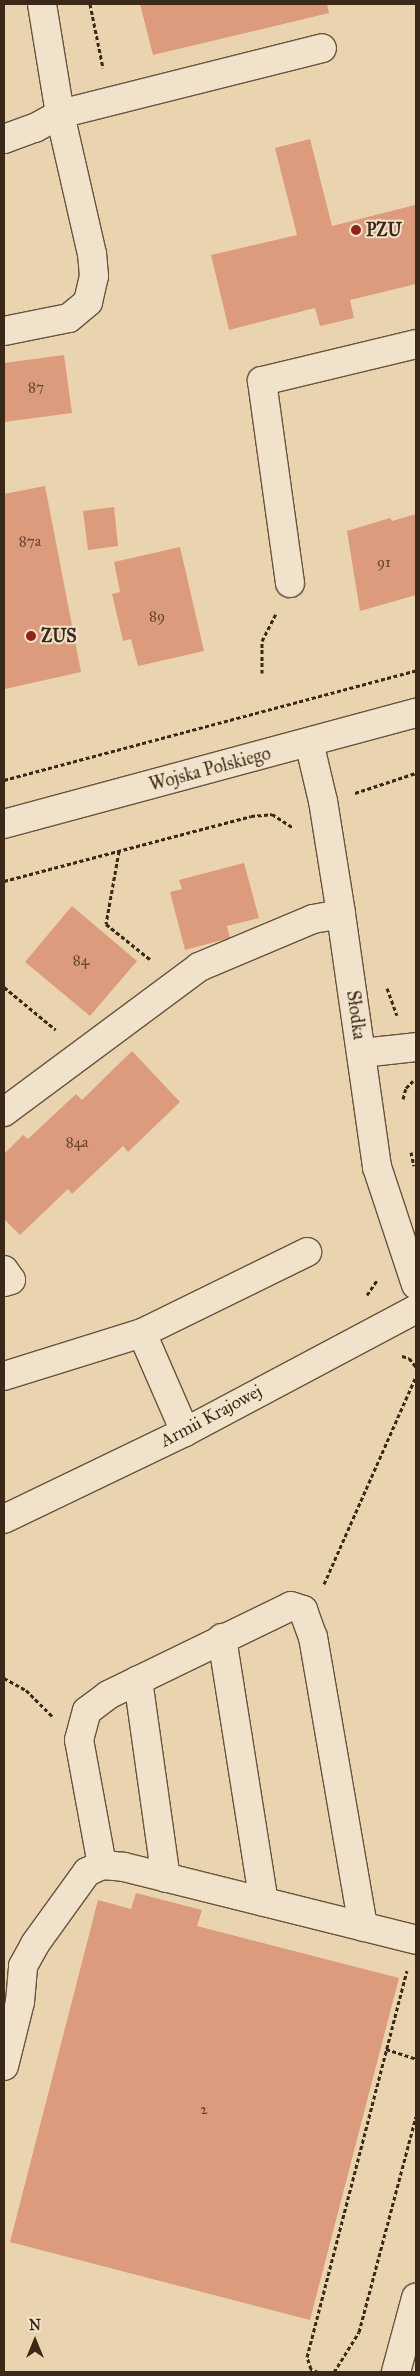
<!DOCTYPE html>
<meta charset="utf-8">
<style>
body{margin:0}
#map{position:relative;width:420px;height:2376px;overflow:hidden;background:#ead4af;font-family:"IM FELL Great Primer",serif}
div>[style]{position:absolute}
.building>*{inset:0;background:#dc9b7d}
.path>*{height:3px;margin-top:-1.5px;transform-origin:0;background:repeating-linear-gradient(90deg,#3c2818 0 4px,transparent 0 6.5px)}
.roads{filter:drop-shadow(1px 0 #68533e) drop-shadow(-1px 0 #68533e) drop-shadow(0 1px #68533e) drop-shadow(0 -1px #68533e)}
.minor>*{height:28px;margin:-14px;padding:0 14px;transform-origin:14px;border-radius:14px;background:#f1e3cb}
.dots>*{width:14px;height:14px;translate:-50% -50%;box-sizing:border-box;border:2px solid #f1e3cb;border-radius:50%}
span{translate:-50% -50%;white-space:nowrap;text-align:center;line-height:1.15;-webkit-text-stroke:4px #f1e3cb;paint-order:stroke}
.number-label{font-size:15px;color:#644531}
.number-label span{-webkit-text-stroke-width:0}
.poi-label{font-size:18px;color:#3c2818;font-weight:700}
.left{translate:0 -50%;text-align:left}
.street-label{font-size:18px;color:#3c2818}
.frame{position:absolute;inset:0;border:5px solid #3c2818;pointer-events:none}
.north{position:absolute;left:10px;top:2316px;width:50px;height:50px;-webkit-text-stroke:4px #f1e3cb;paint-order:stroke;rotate:0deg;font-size:14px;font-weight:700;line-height:20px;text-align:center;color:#3c2818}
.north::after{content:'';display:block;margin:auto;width:18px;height:22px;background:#3c2818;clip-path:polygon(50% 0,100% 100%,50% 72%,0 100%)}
</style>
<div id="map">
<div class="building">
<div style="clip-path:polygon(140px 4px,327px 4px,329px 13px,153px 55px)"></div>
<div style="clip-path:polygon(310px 139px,332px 226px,415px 205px,416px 284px,350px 300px,354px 318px,320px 326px,315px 308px,229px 330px,211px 255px,297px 235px,275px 148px)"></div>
<div style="clip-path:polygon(64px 355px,72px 413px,4px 422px,4px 363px)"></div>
<div style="clip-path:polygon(45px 486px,81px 672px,5px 689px,4px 494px)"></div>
<div style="clip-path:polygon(114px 507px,118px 546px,88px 550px,83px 511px)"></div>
<div style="clip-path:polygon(416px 514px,416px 595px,360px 611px,347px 531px,390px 518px,392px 521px)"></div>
<div style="clip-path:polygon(180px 547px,204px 651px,138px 666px,131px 639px,123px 641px,112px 594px,120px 592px,114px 562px)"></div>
<div style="clip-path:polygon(244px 863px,259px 918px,227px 926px,230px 938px,185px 950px,170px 892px,182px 889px,179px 880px)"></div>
<div style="clip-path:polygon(72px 906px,137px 961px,90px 1016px,25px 962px)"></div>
<div style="clip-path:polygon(132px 1051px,180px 1102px,128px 1152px,123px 1146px,72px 1194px,68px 1189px,20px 1235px,4px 1219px,4px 1154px,23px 1135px,28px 1139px,76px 1094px,82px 1100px)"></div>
<div style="clip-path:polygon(136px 1893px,202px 1910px,197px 1926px,399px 1978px,310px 2320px,10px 2242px,98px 1900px,131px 1909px)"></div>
</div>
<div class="path">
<div style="left:90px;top:4px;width:65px;rotate:78.5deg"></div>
<div style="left:262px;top:673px;width:32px;rotate:-90deg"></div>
<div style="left:262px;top:641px;width:31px;rotate:-63deg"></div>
<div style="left:4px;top:780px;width:426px;rotate:-14.9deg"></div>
<div style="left:355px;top:793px;width:64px;rotate:-18.2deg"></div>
<div style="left:119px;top:851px;width:74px;rotate:100.1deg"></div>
<div style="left:106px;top:924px;width:58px;rotate:38.7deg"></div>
<div style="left:4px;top:881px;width:255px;rotate:-14.7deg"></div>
<div style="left:251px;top:816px;width:21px;rotate:-5deg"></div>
<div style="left:272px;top:814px;width:24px;rotate:33deg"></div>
<div style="left:4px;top:987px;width:67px;rotate:39.6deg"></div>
<div style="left:387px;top:988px;width:29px;rotate:70deg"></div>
<div style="left:403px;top:1099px;width:11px;rotate:-75deg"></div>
<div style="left:406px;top:1088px;width:10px;rotate:-45deg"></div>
<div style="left:411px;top:1152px;width:14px;rotate:78deg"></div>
<div style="left:367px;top:1295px;width:18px;rotate:-56deg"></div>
<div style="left:402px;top:1356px;width:7px;rotate:16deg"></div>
<div style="left:409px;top:1358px;width:11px;rotate:52deg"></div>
<div style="left:324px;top:1584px;width:227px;rotate:-66.1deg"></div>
<div style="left:4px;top:1678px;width:25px;rotate:29deg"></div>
<div style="left:26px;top:1690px;width:37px;rotate:45deg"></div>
<div style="left:386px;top:2049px;width:32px;rotate:18deg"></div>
<div style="left:318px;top:2372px;width:8px;rotate:-157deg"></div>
<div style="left:311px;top:2369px;width:13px;rotate:-108deg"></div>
<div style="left:307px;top:2357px;width:399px;rotate:-75.5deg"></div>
<div style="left:334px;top:2372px;width:47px;rotate:-58deg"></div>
<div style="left:359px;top:2332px;width:223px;rotate:-75.2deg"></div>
</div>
<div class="roads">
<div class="minor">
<div style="left:4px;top:139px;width:33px;rotate:-20deg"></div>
<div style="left:35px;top:128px;width:29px;rotate:-29deg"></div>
<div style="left:60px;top:114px;width:270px;rotate:-14.1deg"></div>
<div style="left:4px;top:331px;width:66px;rotate:-11.3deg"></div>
<div style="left:69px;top:318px;width:25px;rotate:-40deg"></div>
<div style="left:88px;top:302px;width:27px;rotate:-77deg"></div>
<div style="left:94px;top:276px;width:22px;rotate:-95deg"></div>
<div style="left:92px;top:254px;width:144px;rotate:-102.9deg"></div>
<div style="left:60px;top:114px;width:111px;rotate:-99.3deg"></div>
<div style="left:290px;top:583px;width:204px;rotate:-97.9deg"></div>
<div style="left:262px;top:381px;width:158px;rotate:-13.5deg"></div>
<div style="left:309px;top:742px;width:61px;rotate:76.7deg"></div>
<div style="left:323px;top:801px;width:114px;rotate:80.9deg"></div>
<div style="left:341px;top:914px;width:256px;rotate:81.9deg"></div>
<div style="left:377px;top:1167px;width:124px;rotate:71.7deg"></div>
<div style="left:4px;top:824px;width:427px;rotate:-15.1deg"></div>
<div style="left:362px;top:1053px;width:54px;rotate:-6.3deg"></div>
<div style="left:4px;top:1112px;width:243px;rotate:-36.6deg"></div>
<div style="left:199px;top:967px;width:124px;rotate:-22.8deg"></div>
<div style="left:313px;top:919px;width:28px;rotate:-10deg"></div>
<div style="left:4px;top:1270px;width:12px;rotate:55deg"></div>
<div style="left:11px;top:1280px;width:7px;rotate:164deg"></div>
<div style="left:142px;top:1333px;width:108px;rotate:66.5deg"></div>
<div style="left:4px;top:1376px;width:145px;rotate:-17.3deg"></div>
<div style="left:142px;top:1333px;width:184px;rotate:-26.1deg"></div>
<div style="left:4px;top:1519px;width:201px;rotate:-25.7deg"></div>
<div style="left:185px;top:1432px;width:262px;rotate:-28deg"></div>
<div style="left:222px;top:1638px;width:267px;rotate:81deg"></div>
<div style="left:138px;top:1680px;width:200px;rotate:82deg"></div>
<div style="left:102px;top:1865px;width:127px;rotate:-100.4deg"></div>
<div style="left:79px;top:1740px;width:30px;rotate:-75deg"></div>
<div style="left:87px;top:1711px;width:26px;rotate:-37deg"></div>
<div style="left:108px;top:1695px;width:203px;rotate:-25.9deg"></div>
<div style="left:291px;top:1606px;width:13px;rotate:18deg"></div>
<div style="left:303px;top:1610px;width:29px;rotate:70deg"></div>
<div style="left:313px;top:1637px;width:294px;rotate:80.2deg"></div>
<div style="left:4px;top:2066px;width:66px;rotate:-76deg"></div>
<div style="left:20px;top:2002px;width:36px;rotate:-85deg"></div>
<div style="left:23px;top:1966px;width:25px;rotate:-61deg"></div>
<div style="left:35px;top:1944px;width:89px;rotate:-54.2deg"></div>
<div style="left:87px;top:1872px;width:17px;rotate:-25deg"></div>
<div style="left:102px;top:1865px;width:22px;rotate:5deg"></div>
<div style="left:124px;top:1867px;width:301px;rotate:14deg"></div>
<div style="left:396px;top:2372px;width:77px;rotate:-74.9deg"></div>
</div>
</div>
<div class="dots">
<div style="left:356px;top:230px;background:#8f2418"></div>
<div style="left:31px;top:636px;background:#8f2418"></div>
</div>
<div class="number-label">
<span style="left:36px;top:388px">87</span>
<span style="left:30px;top:542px">87a</span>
<span style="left:384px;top:563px">91</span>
<span style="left:157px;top:617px">89</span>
<span style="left:81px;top:961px">84</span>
<span style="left:77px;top:1143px">84a</span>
<span style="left:204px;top:2110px">2</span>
</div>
<div class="poi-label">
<span class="left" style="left:366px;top:230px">PZU</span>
<span class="left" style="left:41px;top:636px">ZUS</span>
</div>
<div class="street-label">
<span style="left:210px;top:769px;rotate:-15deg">Wojska Polskiego</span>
<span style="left:356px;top:1015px;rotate:82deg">Słodka</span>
<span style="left:211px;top:1416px;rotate:-28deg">Armii Krajowej</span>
</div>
<div class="frame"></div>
<div class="north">N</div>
</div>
